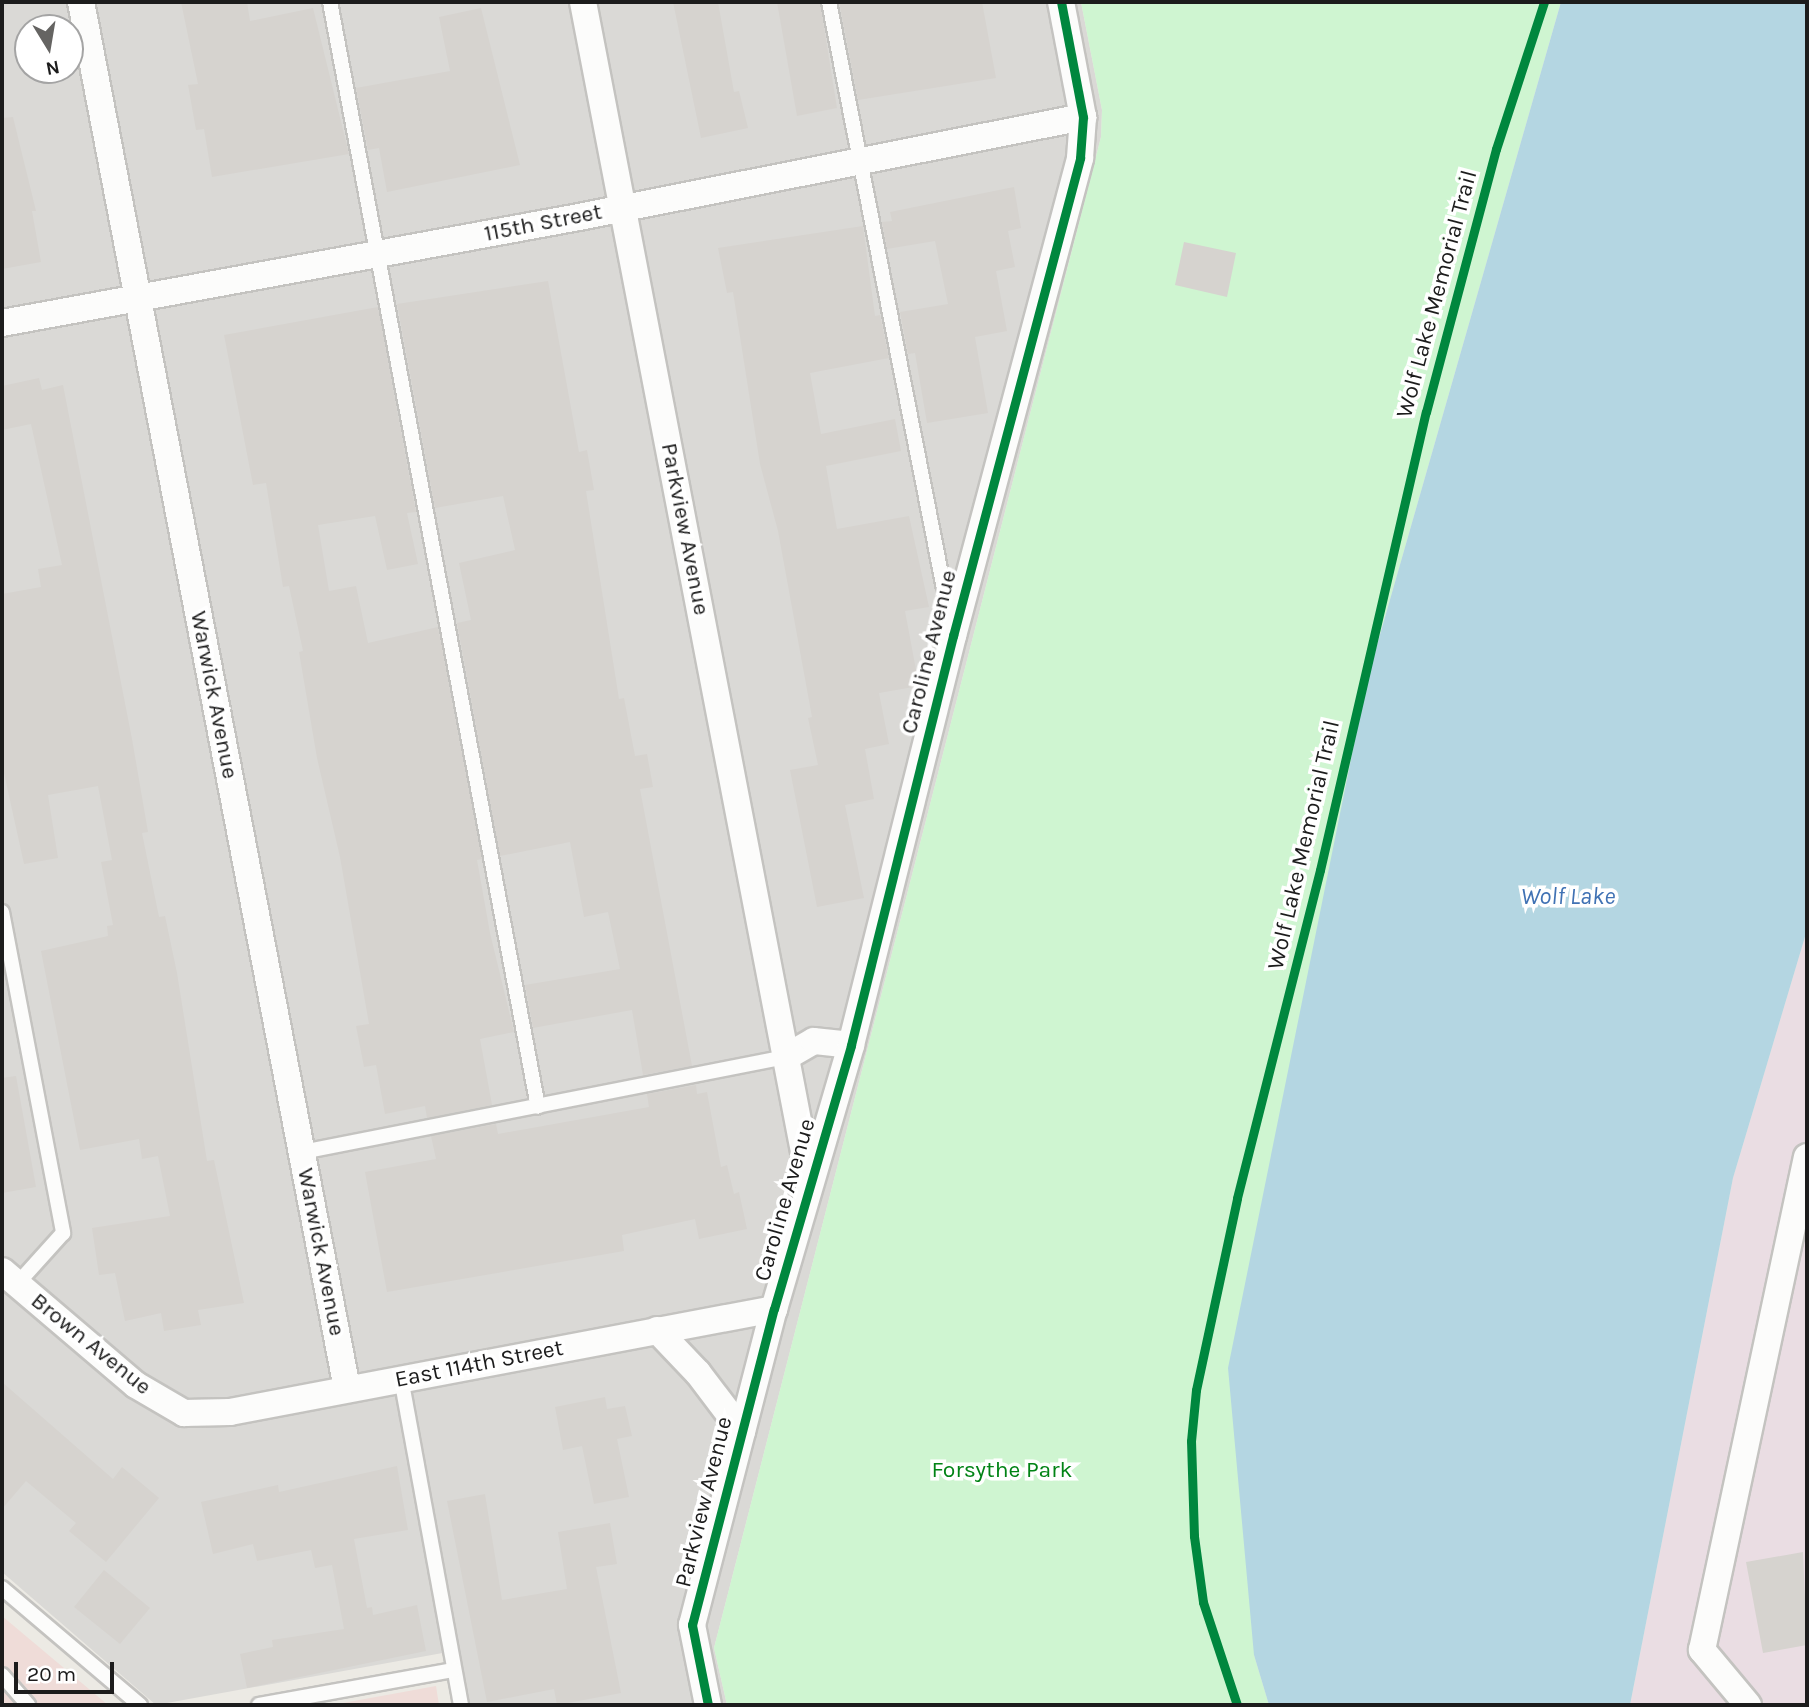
<!DOCTYPE html>
<style>
body{margin:0}
#map{position:relative;width:1809px;height:1707px;overflow:hidden;background:#eceae4;font-family:Karla,sans-serif}
div>[style]{position:absolute}
.residential>*{inset:0;background:#dad9d6}
.commercial>*{inset:0;background:#efdcd8}
.industrial>*{inset:0;background:#eadde3}
.park>*{inset:0;background:#cff5d1}
.water>*{inset:0;background:#b4d6e2}
.building>*{inset:0;background:#d6d3cf}
.roads{filter:drop-shadow(2px 0 #c4c3c0) drop-shadow(-2px 0 #c4c3c0) drop-shadow(0 2px #c4c3c0) drop-shadow(0 -2px #c4c3c0)}
.lane>*{height:14px;margin:-7px;padding:0 7px;transform-origin:7px;border-radius:7px;background:#fcfcfb}
.street>*{height:26px;margin:-13px;padding:0 13px;transform-origin:13px;border-radius:13px;background:#fcfcfb}
.cycleway>*{height:9px;margin:-4.5px;padding:0 4.5px;transform-origin:4.5px;border-radius:4.5px;background:#00873e}
span{translate:-50% -50%;white-space:nowrap;text-align:center;line-height:1.15;-webkit-text-stroke:7px #fff;paint-order:stroke}
.street-label{font-size:23px;color:#1c1c1c}
.park-label{font-size:23px;color:#018315}
.water-label{font-size:24px;color:#4072b4;font-style:italic}
.frame{position:absolute;inset:0;border:4px solid #1c1c1c;pointer-events:none}
.north{position:absolute;left:14px;top:14px;width:70px;height:70px;box-sizing:border-box;background:#fff;border:2px solid #a4a4a4;border-radius:50%;rotate:169deg;font-size:19px;font-weight:700;line-height:28px;text-align:center;color:#1c1c1c}
.north::after{content:'';display:block;margin:auto;width:24px;height:32px;background:#656462;clip-path:polygon(50% 0,100% 100%,50% 72%,0 100%)}
.scale{position:absolute;left:14px;top:1662px;width:100px;height:32px;box-sizing:border-box;border:4px solid #1c1c1c;border-top:0;padding-left:9px;font-size:21px;line-height:24px;white-space:nowrap;color:#1c1c1c;-webkit-text-stroke:5px #fff;paint-order:stroke}
</style>
<div id="map">
<div class="residential">
<div style="clip-path:polygon(evenodd,2px 2px,1081px 2px,1102px 110px,1101px 137px,714px 1648px,727px 1705px,470px 1705px,459px 1650px,156px 1705px,2px 1572px,2px 2px,28px 28px,70px 28px,70px 70px,28px 70px,28px 28px)"></div>
</div>
<div class="commercial">
<div style="clip-path:polygon(2px 1616px,108px 1705px,2px 1705px)"></div>
<div style="clip-path:polygon(436px 1686px,439px 1705px,332px 1705px)"></div>
</div>
<div class="industrial">
<div style="clip-path:polygon(1807px 930px,1807px 1705px,1630px 1705px,1733px 1178px)"></div>
</div>
<div class="park">
<div style="clip-path:polygon(1081px 2px,1561px 2px,1367px 680px,1254px 1655px,1269px 1705px,727px 1705px,714px 1648px,1101px 137px,1102px 110px)"></div>
</div>
<div class="water">
<div style="clip-path:polygon(1561px 2px,1807px 2px,1807px 930px,1733px 1178px,1630px 1705px,1269px 1705px,1254px 1655px,1228px 1368px,1367px 680px)"></div>
</div>
<div class="building">
<div style="clip-path:polygon(181px 2px,247px 2px,250px 21px,313px 8px,349px 154px,212px 177px,204px 129px,196px 130px,188px 85px,198px 84px)"></div>
<div style="clip-path:polygon(673px 2px,718px 2px,734px 92px,739px 91px,748px 128px,701px 138px)"></div>
<div style="clip-path:polygon(777px 2px,820px 2px,837px 108px,797px 116px)"></div>
<div style="clip-path:polygon(839px 2px,982px 2px,996px 78px,858px 100px)"></div>
<div style="clip-path:polygon(481px 8px,520px 165px,387px 192px,379px 148px,368px 150px,356px 88px,450px 71px,439px 17px)"></div>
<div style="clip-path:polygon(13px 117px,36px 211px,32px 211px,41px 262px,2px 269px,2px 118px)"></div>
<div style="clip-path:polygon(1014px 187px,1021px 228px,1008px 231px,1015px 267px,996px 271px,1007px 331px,975px 337px,988px 413px,927px 423px,915px 353px,908px 354px,900px 312px,948px 304px,935px 241px,887px 249px,882px 222px,892px 221px,890px 212px)"></div>
<div style="clip-path:polygon(863px 226px,875px 316px,880px 315px,889px 358px,810px 373px,821px 434px,895px 419px,901px 451px,826px 466px,837px 529px,909px 516px,929px 607px,905px 611px,919px 686px,879px 693px,889px 744px,865px 749px,874px 799px,845px 805px,864px 898px,817px 907px,790px 770px,818px 765px,808px 718px,812px 717px,778px 531px,760px 464px,733px 292px,727px 293px,718px 248px)"></div>
<div style="clip-path:polygon(1184px 242px,1236px 253px,1227px 297px,1175px 285px)"></div>
<div style="clip-path:polygon(548px 281px,579px 452px,587px 450px,594px 490px,586px 491px,619px 699px,624px 698px,635px 756px,647px 754px,653px 787px,640px 789px,692px 1066px,643px 1075px,632px 1010px,533px 1028px,525px 985px,620px 969px,608px 912px,584px 917px,570px 842px,500px 856px,457px 623px,471px 620px,459px 563px,515px 550px,503px 496px,435px 508px,397px 304px)"></div>
<div style="clip-path:polygon(378px 307px,416px 512px,407px 513px,418px 564px,387px 570px,375px 516px,318px 525px,329px 591px,356px 586px,368px 643px,438px 627px,482px 859px,477px 860px,490px 933px,514px 1032px,480px 1039px,492px 1105px,427px 1118px,425px 1106px,385px 1114px,376px 1065px,364px 1067px,356px 1026px,369px 1024px,340px 857px,317px 758px,299px 652px,303px 651px,289px 586px,283px 587px,266px 483px,253px 485px,224px 335px)"></div>
<div style="clip-path:polygon(39px 378px,42px 390px,63px 385px,132px 739px,148px 832px,142px 833px,159px 917px,165px 916px,177px 973px,207px 1161px,214px 1160px,244px 1303px,198px 1310px,201px 1325px,164px 1331px,161px 1313px,125px 1321px,115px 1273px,99px 1275px,92px 1228px,170px 1216px,158px 1156px,142px 1159px,139px 1139px,80px 1150px,41px 951px,108px 936px,107px 926px,113px 925px,101px 862px,112px 860px,98px 786px,48px 795px,58px 858px,24px 864px,2px 764px,2px 594px,41px 587px,38px 569px,62px 565px,31px 424px,2px 430px,2px 386px)"></div>
<div style="clip-path:polygon(16px 1076px,36px 1187px,2px 1193px,2px 1078px)"></div>
<div style="clip-path:polygon(696px 1085px,697px 1094px,707px 1092px,721px 1167px,727px 1165px,734px 1194px,739px 1192px,747px 1229px,699px 1239px,695px 1219px,622px 1235px,624px 1251px,387px 1292px,365px 1172px,436px 1159px,431px 1136px,496px 1124px,498px 1134px,649px 1107px,647px 1094px)"></div>
<div style="clip-path:polygon(2px 1382px,113px 1479px,122px 1467px,159px 1498px,106px 1562px,69px 1531px,76px 1523px,26px 1481px,2px 1509px)"></div>
<div style="clip-path:polygon(605px 1397px,607px 1409px,625px 1406px,632px 1436px,617px 1439px,629px 1497px,594px 1504px,582px 1446px,563px 1450px,555px 1407px)"></div>
<div style="clip-path:polygon(397px 1466px,408px 1530px,354px 1539px,367px 1608px,372px 1607px,373px 1615px,417px 1605px,426px 1651px,247px 1688px,240px 1654px,273px 1647px,272px 1640px,344px 1629px,332px 1565px,315px 1568px,311px 1550px,257px 1561px,253px 1544px,213px 1554px,201px 1502px,278px 1485px,279px 1492px)"></div>
<div style="clip-path:polygon(485px 1494px,502px 1600px,567px 1589px,558px 1532px,610px 1523px,617px 1564px,596px 1567px,621px 1693px,557px 1705px,554px 1689px,487px 1702px,447px 1501px)"></div>
<div style="clip-path:polygon(1803px 1552px,1807px 1645px,1763px 1653px,1746px 1562px)"></div>
<div style="clip-path:polygon(104px 1570px,150px 1608px,120px 1644px,74px 1607px)"></div>
</div>
<div class="roads">
<div class="lane">
<div style="left:330px;top:2px;width:1124px;rotate:79.34deg"></div>
<div style="left:829px;top:2px;width:635px;rotate:78.92deg"></div>
<div style="left:2px;top:912px;width:327px;rotate:79.2deg"></div>
<div style="left:63px;top:1233px;width:69px;rotate:132deg"></div>
<div style="left:302px;top:1152px;width:493px;rotate:-11.1deg"></div>
<div style="left:401px;top:1378px;width:332px;rotate:79.6deg"></div>
<div style="left:2px;top:1588px;width:181px;rotate:40.3deg"></div>
<div style="left:2px;top:1675px;width:40px;rotate:49deg"></div>
<div style="left:259px;top:1705px;width:198px;rotate:-10.2deg"></div>
</div>
<div class="street">
<div style="left:81px;top:2px;width:1411px;rotate:79.14deg"></div>
<div style="left:583px;top:2px;width:1198px;rotate:79.12deg"></div>
<div style="left:2px;top:323px;width:587px;rotate:-10.41deg"></div>
<div style="left:579px;top:217px;width:514px;rotate:-11.22deg"></div>
<div style="left:786px;top:1057px;width:32px;rotate:-30deg"></div>
<div style="left:814px;top:1041px;width:37px;rotate:6deg"></div>
<div style="left:2px;top:1271px;width:176px;rotate:40.4deg"></div>
<div style="left:136px;top:1385px;width:56px;rotate:30.3deg"></div>
<div style="left:184px;top:1413px;width:46px;rotate:-1.2deg"></div>
<div style="left:230px;top:1412px;width:554px;rotate:-10.72deg"></div>
<div style="left:657px;top:1330px;width:59px;rotate:46.4deg"></div>
<div style="left:698px;top:1373px;width:73px;rotate:52.8deg"></div>
<div style="left:708px;top:1705px;width:82px;rotate:-101.3deg"></div>
<div style="left:692px;top:1625px;width:326px;rotate:-75.5deg"></div>
<div style="left:774px;top:1309px;width:275px;rotate:-73.7deg"></div>
<div style="left:851px;top:1045px;width:422px;rotate:-76deg"></div>
<div style="left:953px;top:636px;width:495px;rotate:-75.1deg"></div>
<div style="left:1080px;top:158px;width:41px;rotate:-85.8deg"></div>
<div style="left:1083px;top:117px;width:117px;rotate:-100.8deg"></div>
<div style="left:1748px;top:1705px;width:72px;rotate:-129.9deg"></div>
<div style="left:1702px;top:1650px;width:504px;rotate:-77.98deg"></div>
</div>
</div>
<div class="cycleway">
<div style="left:708px;top:1705px;width:82px;rotate:-101.3deg"></div>
<div style="left:692px;top:1625px;width:326px;rotate:-75.5deg"></div>
<div style="left:774px;top:1309px;width:275px;rotate:-73.7deg"></div>
<div style="left:851px;top:1045px;width:422px;rotate:-76deg"></div>
<div style="left:953px;top:636px;width:495px;rotate:-75.1deg"></div>
<div style="left:1080px;top:158px;width:41px;rotate:-85.8deg"></div>
<div style="left:1083px;top:117px;width:117px;rotate:-100.8deg"></div>
<div style="left:1237px;top:1705px;width:108px;rotate:-108.3deg"></div>
<div style="left:1203px;top:1602px;width:67px;rotate:-97.8deg"></div>
<div style="left:1194px;top:1536px;width:95px;rotate:-91.8deg"></div>
<div style="left:1191px;top:1441px;width:51px;rotate:-84.4deg"></div>
<div style="left:1196px;top:1390px;width:196px;rotate:-77.9deg"></div>
<div style="left:1237px;top:1198px;width:338px;rotate:-75.8deg"></div>
<div style="left:1320px;top:870px;width:470px;rotate:-77deg"></div>
<div style="left:1426px;top:412px;width:272px;rotate:-75.1deg"></div>
<div style="left:1496px;top:149px;width:155px;rotate:-71.9deg"></div>
</div>
<div class="street-label">
<span style="left:543px;top:223px;rotate:-11deg">115th Street</span>
<span style="left:1437px;top:294px;rotate:-75deg">Wolf Lake Memorial Trail</span>
<span style="left:685px;top:529px;rotate:79deg">Parkview Avenue</span>
<span style="left:929px;top:652px;rotate:-76deg">Caroline Avenue</span>
<span style="left:214px;top:695px;rotate:79deg">Warwick Avenue</span>
<span style="left:1304px;top:845px;rotate:-77deg">Wolf Lake Memorial Trail</span>
<span style="left:785px;top:1200px;rotate:-74deg">Caroline Avenue</span>
<span style="left:321px;top:1252px;rotate:79deg">Warwick Avenue</span>
<span style="left:91px;top:1344px;rotate:39deg">Brown Avenue</span>
<span style="left:479px;top:1364px;rotate:-11deg">East 114th Street</span>
<span style="left:704px;top:1502px;rotate:-76deg">Parkview Avenue</span>
</div>
<div class="park-label">
<span style="left:1002px;top:1470px">Forsythe Park</span>
</div>
<div class="water-label">
<span style="left:1568px;top:897px">Wolf Lake</span>
</div>
<div class="frame"></div>
<div class="north">N</div>
<div class="scale">20 m</div>
</div>
